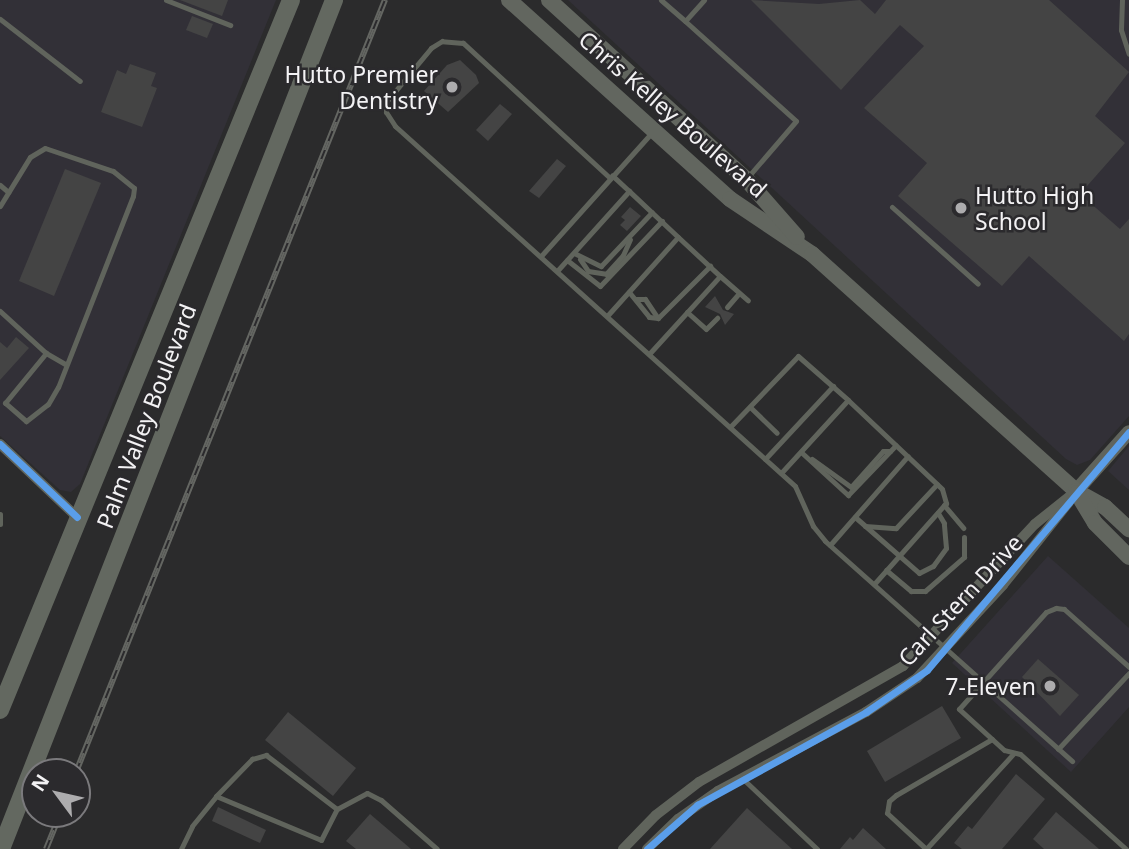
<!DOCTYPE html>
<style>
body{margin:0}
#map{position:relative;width:1129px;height:849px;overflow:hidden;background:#2b2b2c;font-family:"Noto Sans",sans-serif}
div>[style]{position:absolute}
.built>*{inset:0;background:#323037}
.building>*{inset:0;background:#444}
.service>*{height:5px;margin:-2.5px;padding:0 2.5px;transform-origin:2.5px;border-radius:2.5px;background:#60645c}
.minor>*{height:10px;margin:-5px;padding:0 5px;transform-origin:5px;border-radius:5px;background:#60645c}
.tertiary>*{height:14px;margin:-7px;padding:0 7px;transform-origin:7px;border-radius:7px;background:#60645c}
.secondary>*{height:16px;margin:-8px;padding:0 8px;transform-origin:8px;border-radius:8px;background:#62665f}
.trunk>*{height:18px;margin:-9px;padding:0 9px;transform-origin:9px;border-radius:9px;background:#636860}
.rail>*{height:6px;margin-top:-3px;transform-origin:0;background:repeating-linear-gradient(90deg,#2b2a2d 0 10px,#646662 0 20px);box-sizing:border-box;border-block:2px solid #646662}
.cycleway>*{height:7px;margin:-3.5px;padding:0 3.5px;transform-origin:3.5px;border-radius:3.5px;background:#5a9eea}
.dots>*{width:19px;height:19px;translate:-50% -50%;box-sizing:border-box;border:4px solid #2b2a2d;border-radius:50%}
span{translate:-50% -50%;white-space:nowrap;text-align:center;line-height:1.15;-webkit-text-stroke:5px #2b2a2d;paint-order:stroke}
.poi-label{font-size:23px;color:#f3f2f4}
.right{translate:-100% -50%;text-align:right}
.left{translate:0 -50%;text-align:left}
.street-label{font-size:23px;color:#f3f2f4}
.north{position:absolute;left:21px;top:758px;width:70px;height:70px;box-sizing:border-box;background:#2b2a2d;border:2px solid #7b7a7d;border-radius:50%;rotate:303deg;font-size:19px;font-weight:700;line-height:28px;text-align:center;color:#f3f2f4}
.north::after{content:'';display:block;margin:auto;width:24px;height:32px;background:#adacae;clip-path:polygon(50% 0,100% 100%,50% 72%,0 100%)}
</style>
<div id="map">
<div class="built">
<div style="clip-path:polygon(0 0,276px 0,80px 484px,71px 492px,60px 490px,0 436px)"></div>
<div style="clip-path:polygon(568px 0,1129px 0,1129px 416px,1090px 460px,1077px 465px,1066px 459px)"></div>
<div style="clip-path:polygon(1129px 446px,1129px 490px,1108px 471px)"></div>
<div style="clip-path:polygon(1048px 556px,1129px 628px,1129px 707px,1071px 772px,952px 663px)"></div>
</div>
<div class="building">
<div style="clip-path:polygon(180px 0,228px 0,222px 16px)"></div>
<div style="clip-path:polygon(751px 0,819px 4px,860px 0,875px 14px,886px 0,1049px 0,1129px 72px,1095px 116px,1125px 143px,1080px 194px,1120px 229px,1129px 219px,1129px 334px,1124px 341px,1029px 256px,1002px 286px,898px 196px,927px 163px,864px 108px,924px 46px,900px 25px,841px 90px)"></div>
<div style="clip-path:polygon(192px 16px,213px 24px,207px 38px,186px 30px)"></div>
<div style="clip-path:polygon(460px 60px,476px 75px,479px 83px,448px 112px,424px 91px,447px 65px)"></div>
<div style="clip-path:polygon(130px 64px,156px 73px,151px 86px,157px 88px,142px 127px,101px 112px,117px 70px,126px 74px)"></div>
<div style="clip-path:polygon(500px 104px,512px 114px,488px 141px,476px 130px)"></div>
<div style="clip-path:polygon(557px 159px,566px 166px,539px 198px,529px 191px)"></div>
<div style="clip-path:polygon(65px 169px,101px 183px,54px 296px,19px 281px)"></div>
<div style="clip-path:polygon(630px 207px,641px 216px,627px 231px,620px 225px,625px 220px,621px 217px)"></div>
<div style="clip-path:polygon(715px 296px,723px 310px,734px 314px,725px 325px,720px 314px,705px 307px)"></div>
<div style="clip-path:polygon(16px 337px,29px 348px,0 380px,0 342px,7px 348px)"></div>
<div style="clip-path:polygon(1038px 659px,1079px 695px,1060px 716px,1022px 677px)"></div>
<div style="clip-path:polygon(942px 706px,961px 738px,885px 782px,867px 751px)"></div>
<div style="clip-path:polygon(288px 712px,356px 768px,333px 796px,265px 740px)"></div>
<div style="clip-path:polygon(1016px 774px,1045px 799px,1002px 849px,962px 849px,954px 843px,968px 826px,972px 829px)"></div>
<div style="clip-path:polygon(218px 807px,266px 830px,260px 843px,212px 821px)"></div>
<div style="clip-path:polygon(747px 808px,792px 849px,710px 849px)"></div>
<div style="clip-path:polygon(1056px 812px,1099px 849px,1044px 849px,1033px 839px)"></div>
<div style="clip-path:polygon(370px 814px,411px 849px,356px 849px,346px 841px)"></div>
<div style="clip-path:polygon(863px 828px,886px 849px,840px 849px,850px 837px,853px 840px)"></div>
</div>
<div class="service">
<div style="left:166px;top:0;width:69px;rotate:21.3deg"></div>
<div style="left:661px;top:0;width:32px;rotate:41deg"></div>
<div style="left:704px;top:0;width:28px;rotate:132deg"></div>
<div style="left:685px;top:21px;width:149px;rotate:42deg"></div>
<div style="left:796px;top:121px;width:75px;rotate:130.7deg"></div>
<div style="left:1122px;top:0;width:30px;rotate:92deg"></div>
<div style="left:1121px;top:30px;width:25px;rotate:72deg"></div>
<div style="left:0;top:19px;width:101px;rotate:37.8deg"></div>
<div style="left:610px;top:178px;width:200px;rotate:-137.4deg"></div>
<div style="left:463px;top:43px;width:21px;rotate:-175deg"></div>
<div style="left:442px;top:41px;width:13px;rotate:148deg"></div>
<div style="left:431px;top:48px;width:70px;rotate:129.8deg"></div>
<div style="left:386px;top:102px;width:10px;rotate:90deg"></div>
<div style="left:386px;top:112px;width:17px;rotate:57deg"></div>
<div style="left:395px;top:126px;width:538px;rotate:41.99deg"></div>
<div style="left:795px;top:486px;width:44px;rotate:65.8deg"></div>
<div style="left:813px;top:526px;width:19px;rotate:51deg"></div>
<div style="left:825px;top:541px;width:331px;rotate:41.7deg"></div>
<div style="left:0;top:185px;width:11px;rotate:41deg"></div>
<div style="left:0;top:206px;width:57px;rotate:-58.5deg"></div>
<div style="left:30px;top:157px;width:17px;rotate:-31deg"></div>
<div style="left:45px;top:148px;width:72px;rotate:18.7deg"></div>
<div style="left:113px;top:171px;width:27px;rotate:39deg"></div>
<div style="left:134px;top:188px;width:8px;rotate:97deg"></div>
<div style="left:133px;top:196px;width:205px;rotate:111.4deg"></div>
<div style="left:58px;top:387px;width:20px;rotate:120deg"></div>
<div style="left:48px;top:404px;width:28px;rotate:142deg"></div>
<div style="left:26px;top:421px;width:28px;rotate:-139deg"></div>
<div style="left:5px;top:403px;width:65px;rotate:-50.6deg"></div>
<div style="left:46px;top:353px;width:22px;rotate:30deg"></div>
<div style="left:892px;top:207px;width:115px;rotate:41.8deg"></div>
<div style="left:678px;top:237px;width:57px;rotate:42.9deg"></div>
<div style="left:574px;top:253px;width:30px;rotate:26deg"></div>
<div style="left:601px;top:266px;width:74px;rotate:-46.6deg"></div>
<div style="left:541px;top:256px;width:168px;rotate:-48.1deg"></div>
<div style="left:580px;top:259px;width:14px;rotate:56deg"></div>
<div style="left:588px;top:271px;width:18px;rotate:9deg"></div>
<div style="left:606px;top:274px;width:25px;rotate:-48deg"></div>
<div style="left:623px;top:255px;width:17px;rotate:-66deg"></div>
<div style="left:567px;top:260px;width:42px;rotate:38.2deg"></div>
<div style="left:600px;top:286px;width:90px;rotate:-46.4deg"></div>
<div style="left:557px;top:271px;width:108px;rotate:-48deg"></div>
<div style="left:629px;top:191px;width:23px;rotate:-137deg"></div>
<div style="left:629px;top:292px;width:32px;rotate:51deg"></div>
<div style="left:649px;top:317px;width:9px;rotate:6deg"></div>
<div style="left:658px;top:318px;width:74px;rotate:-45deg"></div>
<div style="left:636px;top:299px;width:9px"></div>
<div style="left:645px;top:299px;width:23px;rotate:56deg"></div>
<div style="left:727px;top:307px;width:18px;rotate:-49deg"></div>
<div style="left:0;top:311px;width:62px;rotate:42.4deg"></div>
<div style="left:687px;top:312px;width:25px;rotate:42deg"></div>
<div style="left:706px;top:329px;width:16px;rotate:-45deg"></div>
<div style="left:607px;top:316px;width:106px;rotate:-48.1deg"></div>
<div style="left:678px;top:237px;width:67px;rotate:-136.8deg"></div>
<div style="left:649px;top:354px;width:105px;rotate:-47.7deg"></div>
<div style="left:720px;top:276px;width:37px;rotate:41deg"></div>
<div style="left:750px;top:407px;width:37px;rotate:44deg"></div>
<div style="left:730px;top:427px;width:98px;rotate:-46.2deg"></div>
<div style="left:798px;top:356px;width:67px;rotate:41.3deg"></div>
<div style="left:801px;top:452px;width:64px;rotate:42.5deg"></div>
<div style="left:848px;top:495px;width:69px;rotate:-46.2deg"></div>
<div style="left:765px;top:459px;width:100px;rotate:-47deg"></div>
<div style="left:812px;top:459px;width:48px;rotate:35.7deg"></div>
<div style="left:851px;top:487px;width:48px;rotate:-48.4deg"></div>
<div style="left:883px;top:451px;width:7px"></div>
<div style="left:781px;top:473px;width:99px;rotate:-47.5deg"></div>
<div style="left:848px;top:400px;width:129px;rotate:43.4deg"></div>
<div style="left:942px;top:489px;width:15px;rotate:74deg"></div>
<div style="left:946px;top:503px;width:108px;rotate:131.6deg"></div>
<div style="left:944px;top:505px;width:30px;rotate:50deg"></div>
<div style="left:0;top:514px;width:10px;rotate:90deg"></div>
<div style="left:855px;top:517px;width:85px;rotate:41.2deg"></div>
<div style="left:919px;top:573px;width:16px;rotate:-27deg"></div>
<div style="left:933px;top:566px;width:22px;rotate:-54deg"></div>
<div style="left:946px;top:548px;width:25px;rotate:-95deg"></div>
<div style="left:944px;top:523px;width:12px;rotate:-121deg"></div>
<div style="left:865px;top:526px;width:31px;rotate:4deg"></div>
<div style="left:896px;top:528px;width:60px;rotate:-47deg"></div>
<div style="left:830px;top:545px;width:118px;rotate:-48.8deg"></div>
<div style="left:886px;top:570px;width:33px;rotate:40deg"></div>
<div style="left:911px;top:591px;width:14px"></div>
<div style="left:925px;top:591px;width:52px;rotate:-41.1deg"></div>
<div style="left:964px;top:557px;width:20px;rotate:-90deg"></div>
<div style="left:992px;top:739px;width:111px;rotate:149.7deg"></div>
<div style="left:896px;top:795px;width:9px;rotate:139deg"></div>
<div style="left:889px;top:801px;width:12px;rotate:99deg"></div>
<div style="left:887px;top:813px;width:53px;rotate:42.7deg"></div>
<div style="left:926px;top:849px;width:130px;rotate:-47.5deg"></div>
<div style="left:1058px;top:749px;width:104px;rotate:-46.9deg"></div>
<div style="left:743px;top:779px;width:102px;rotate:43.4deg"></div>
<div style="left:216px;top:796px;width:114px;rotate:22.7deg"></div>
<div style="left:321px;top:840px;width:35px;rotate:-63deg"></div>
<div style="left:181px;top:849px;width:25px;rotate:-64deg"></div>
<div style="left:192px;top:826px;width:38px;rotate:-51deg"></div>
<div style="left:216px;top:796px;width:52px;rotate:-45.8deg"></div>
<div style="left:252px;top:759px;width:15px;rotate:-16deg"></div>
<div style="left:266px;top:755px;width:89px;rotate:37.3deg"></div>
<div style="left:337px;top:809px;width:34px;rotate:-28deg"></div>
<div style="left:367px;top:793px;width:16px;rotate:27deg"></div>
<div style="left:381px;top:800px;width:74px;rotate:41.2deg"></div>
<div style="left:1126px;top:849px;width:142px;rotate:-138.1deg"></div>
<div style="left:1020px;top:754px;width:16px;rotate:-166deg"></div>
<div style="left:1004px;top:750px;width:61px;rotate:-137.7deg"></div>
<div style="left:959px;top:709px;width:130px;rotate:-48.1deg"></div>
<div style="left:1046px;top:612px;width:11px;rotate:-22deg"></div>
<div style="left:1056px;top:608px;width:8px;rotate:7deg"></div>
<div style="left:1064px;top:609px;width:87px;rotate:41.7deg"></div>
</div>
<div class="minor">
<div style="left:0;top:444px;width:106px;rotate:43.5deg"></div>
<div style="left:623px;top:849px;width:47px;rotate:-45.9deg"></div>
<div style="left:656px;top:815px;width:54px;rotate:-37.5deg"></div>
<div style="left:699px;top:782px;width:235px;rotate:-29.6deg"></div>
<div style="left:903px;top:666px;width:194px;rotate:-47.1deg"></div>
<div style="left:1035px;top:524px;width:53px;rotate:-38.8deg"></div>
<div style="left:647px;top:849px;width:43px;rotate:-44.1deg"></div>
<div style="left:678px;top:819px;width:49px;rotate:-35deg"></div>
<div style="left:718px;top:791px;width:168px;rotate:-28.1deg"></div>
<div style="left:866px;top:712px;width:61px;rotate:-33.7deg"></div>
<div style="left:917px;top:678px;width:127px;rotate:-47.2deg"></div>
<div style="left:1003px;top:585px;width:106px;rotate:-51.5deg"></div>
</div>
<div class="tertiary">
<div style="left:1076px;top:491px;width:79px;rotate:-48.1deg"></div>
</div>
<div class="secondary">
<div style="left:509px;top:0;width:297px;rotate:42deg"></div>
<div style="left:730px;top:199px;width:99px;rotate:33.9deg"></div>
<div style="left:812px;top:254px;width:355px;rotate:41.9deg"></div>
<div style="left:1076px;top:491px;width:33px;rotate:29deg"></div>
<div style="left:1105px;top:507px;width:33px;rotate:43deg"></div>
<div style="left:549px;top:0;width:266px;rotate:42.3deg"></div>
<div style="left:746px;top:179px;width:77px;rotate:48.7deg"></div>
<div style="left:1077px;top:493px;width:35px;rotate:59deg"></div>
<div style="left:1095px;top:523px;width:48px;rotate:45deg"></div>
</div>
<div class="trunk">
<div style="left:0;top:710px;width:767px;rotate:-67.71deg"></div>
<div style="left:1px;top:849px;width:912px;rotate:-68.58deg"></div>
</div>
<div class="rail">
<div style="left:76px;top:772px;width:832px;rotate:-68.19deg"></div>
<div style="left:46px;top:849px;width:38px;rotate:-68deg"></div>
</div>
<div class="cycleway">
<div style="left:0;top:444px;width:106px;rotate:43.5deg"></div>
<div style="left:647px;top:849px;width:67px;rotate:-41.3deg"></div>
<div style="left:697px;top:805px;width:193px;rotate:-28.8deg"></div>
<div style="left:866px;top:712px;width:74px;rotate:-34.5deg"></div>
<div style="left:927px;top:670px;width:312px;rotate:-49.7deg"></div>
</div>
<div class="dots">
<div style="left:452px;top:87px;background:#adacae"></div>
<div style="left:961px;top:208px;background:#adacae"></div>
<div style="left:1050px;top:686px;background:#adacae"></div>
</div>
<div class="poi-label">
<span class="right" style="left:438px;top:87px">Hutto Premier<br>Dentistry</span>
<span class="left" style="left:975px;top:208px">Hutto High<br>School</span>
<span class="right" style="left:1036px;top:686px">7-Eleven</span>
</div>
<div class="street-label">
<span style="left:673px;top:114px;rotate:41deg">Chris Kelley Boulevard</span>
<span style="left:146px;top:416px;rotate:-69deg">Palm Valley Boulevard</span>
<span style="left:960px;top:600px;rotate:-47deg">Carl Stern Drive</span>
</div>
<div class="north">N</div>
</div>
